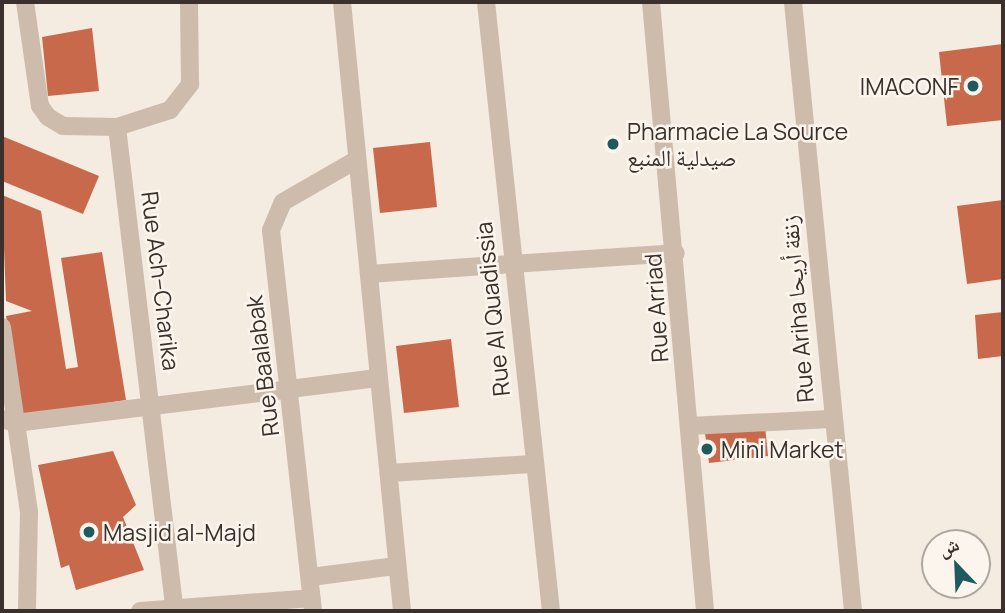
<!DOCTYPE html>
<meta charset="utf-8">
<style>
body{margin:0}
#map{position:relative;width:1005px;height:613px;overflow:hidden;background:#f4ebe1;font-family:Manrope,"Noto Naskh Arabic",sans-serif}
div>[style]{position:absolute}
.building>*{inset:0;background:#c8694b}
.pedestrian>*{height:18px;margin:-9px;padding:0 9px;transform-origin:9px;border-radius:9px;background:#cdbbac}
.minor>*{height:18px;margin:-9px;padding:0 9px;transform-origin:9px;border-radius:9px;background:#cdbbac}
.dots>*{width:19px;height:19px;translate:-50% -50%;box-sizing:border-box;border:4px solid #fbf5ee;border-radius:50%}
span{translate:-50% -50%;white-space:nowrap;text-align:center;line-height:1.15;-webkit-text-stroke:5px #fbf5ee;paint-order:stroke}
.poi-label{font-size:23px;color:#3b302b}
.right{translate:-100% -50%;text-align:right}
.left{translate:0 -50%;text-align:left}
.street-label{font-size:23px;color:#3b302b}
.frame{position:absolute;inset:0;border:4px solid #3b302b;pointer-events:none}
.north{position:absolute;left:921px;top:529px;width:70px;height:70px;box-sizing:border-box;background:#fbf5ee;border:2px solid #aea6a0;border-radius:50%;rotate:337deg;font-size:19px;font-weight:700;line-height:28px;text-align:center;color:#3b302b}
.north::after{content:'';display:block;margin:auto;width:24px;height:32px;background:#1f5a5e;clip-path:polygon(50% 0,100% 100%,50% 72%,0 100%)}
</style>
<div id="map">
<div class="building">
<div style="clip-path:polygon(92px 28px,99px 91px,48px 96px,42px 37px)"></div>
<div style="clip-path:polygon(1003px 44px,1003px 120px,947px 126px,939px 52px)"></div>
<div style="clip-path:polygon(2px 136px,99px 176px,83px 214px,2px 181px)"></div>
<div style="clip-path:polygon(430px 142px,437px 207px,380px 213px,373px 148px)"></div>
<div style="clip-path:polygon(2px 195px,41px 211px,66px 369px,78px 367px,61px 258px,102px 252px,126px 400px,22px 416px,6px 316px,32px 311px,6px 301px)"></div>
<div style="clip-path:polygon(1003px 200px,1003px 279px,967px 284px,957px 206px)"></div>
<div style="clip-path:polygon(1003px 312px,1003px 356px,978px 359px,975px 315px)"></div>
<div style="clip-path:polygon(451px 339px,459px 407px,404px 413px,396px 346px)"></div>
<div style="clip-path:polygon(765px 426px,768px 456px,709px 463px,705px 433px)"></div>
<div style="clip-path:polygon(113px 451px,136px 505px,123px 517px,144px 570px,76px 590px,69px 565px,61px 568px,38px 465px)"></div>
</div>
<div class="pedestrian">
<div style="left:369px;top:274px;width:143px;rotate:-4deg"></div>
<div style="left:290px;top:389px;width:88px;rotate:-7.2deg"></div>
<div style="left:311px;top:577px;width:86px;rotate:-7.4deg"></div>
</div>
<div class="minor">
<div style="left:25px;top:2px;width:105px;rotate:81.8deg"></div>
<div style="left:40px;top:106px;width:14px;rotate:54deg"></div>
<div style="left:48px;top:117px;width:17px;rotate:31deg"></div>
<div style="left:63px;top:126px;width:54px;rotate:1.1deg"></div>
<div style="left:117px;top:127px;width:56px;rotate:-17.8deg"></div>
<div style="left:170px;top:110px;width:33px;rotate:-52deg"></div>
<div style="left:190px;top:84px;width:82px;rotate:-90.7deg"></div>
<div style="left:342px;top:2px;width:612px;rotate:84.37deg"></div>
<div style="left:486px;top:2px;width:612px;rotate:83.91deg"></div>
<div style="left:651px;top:2px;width:611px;rotate:84.93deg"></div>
<div style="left:793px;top:2px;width:612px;rotate:84.37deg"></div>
<div style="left:117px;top:127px;width:487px;rotate:83.2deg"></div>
<div style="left:512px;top:264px;width:164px;rotate:-3.8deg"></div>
<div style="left:2px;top:327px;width:187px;rotate:81.7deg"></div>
<div style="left:29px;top:512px;width:99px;rotate:91.2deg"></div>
<div style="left:2px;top:419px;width:14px;rotate:17deg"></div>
<div style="left:15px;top:423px;width:277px;rotate:-7deg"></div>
<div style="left:689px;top:426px;width:142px;rotate:-2.8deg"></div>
<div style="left:389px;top:473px;width:143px;rotate:-3.6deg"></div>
<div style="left:140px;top:611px;width:172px;rotate:-4.3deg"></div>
<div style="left:313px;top:611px;width:383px;rotate:-96.3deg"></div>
<div style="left:271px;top:230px;width:30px;rotate:-67deg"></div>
<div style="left:283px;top:202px;width:84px;rotate:-29.9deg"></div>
</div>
<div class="dots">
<div style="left:973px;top:86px;background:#1f5a5e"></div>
<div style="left:613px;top:144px;background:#1f5a5e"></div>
<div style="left:707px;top:449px;background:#1f5a5e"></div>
<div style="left:89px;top:532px;background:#1f5a5e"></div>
</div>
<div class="poi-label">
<span class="right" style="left:959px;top:86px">IMACONF</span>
<span class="left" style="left:627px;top:144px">Pharmacie La Source<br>صيدلية المنبع</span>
<span class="left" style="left:721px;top:449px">Mini Market</span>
<span class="left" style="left:103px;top:532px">Masjid al-Majd</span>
</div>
<div class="street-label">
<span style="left:161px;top:281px;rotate:83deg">Rue Ach–Charika</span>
<span style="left:656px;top:308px;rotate:-94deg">Rue Arriad</span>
<span style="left:492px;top:309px;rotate:-96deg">Rue Al Quadissia</span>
<span style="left:797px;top:309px;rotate:-95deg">Rue Ariha زنقة أريحا</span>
<span style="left:262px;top:366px;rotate:-97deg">Rue Baalabak</span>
</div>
<div class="frame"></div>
<div class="north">ش</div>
</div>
